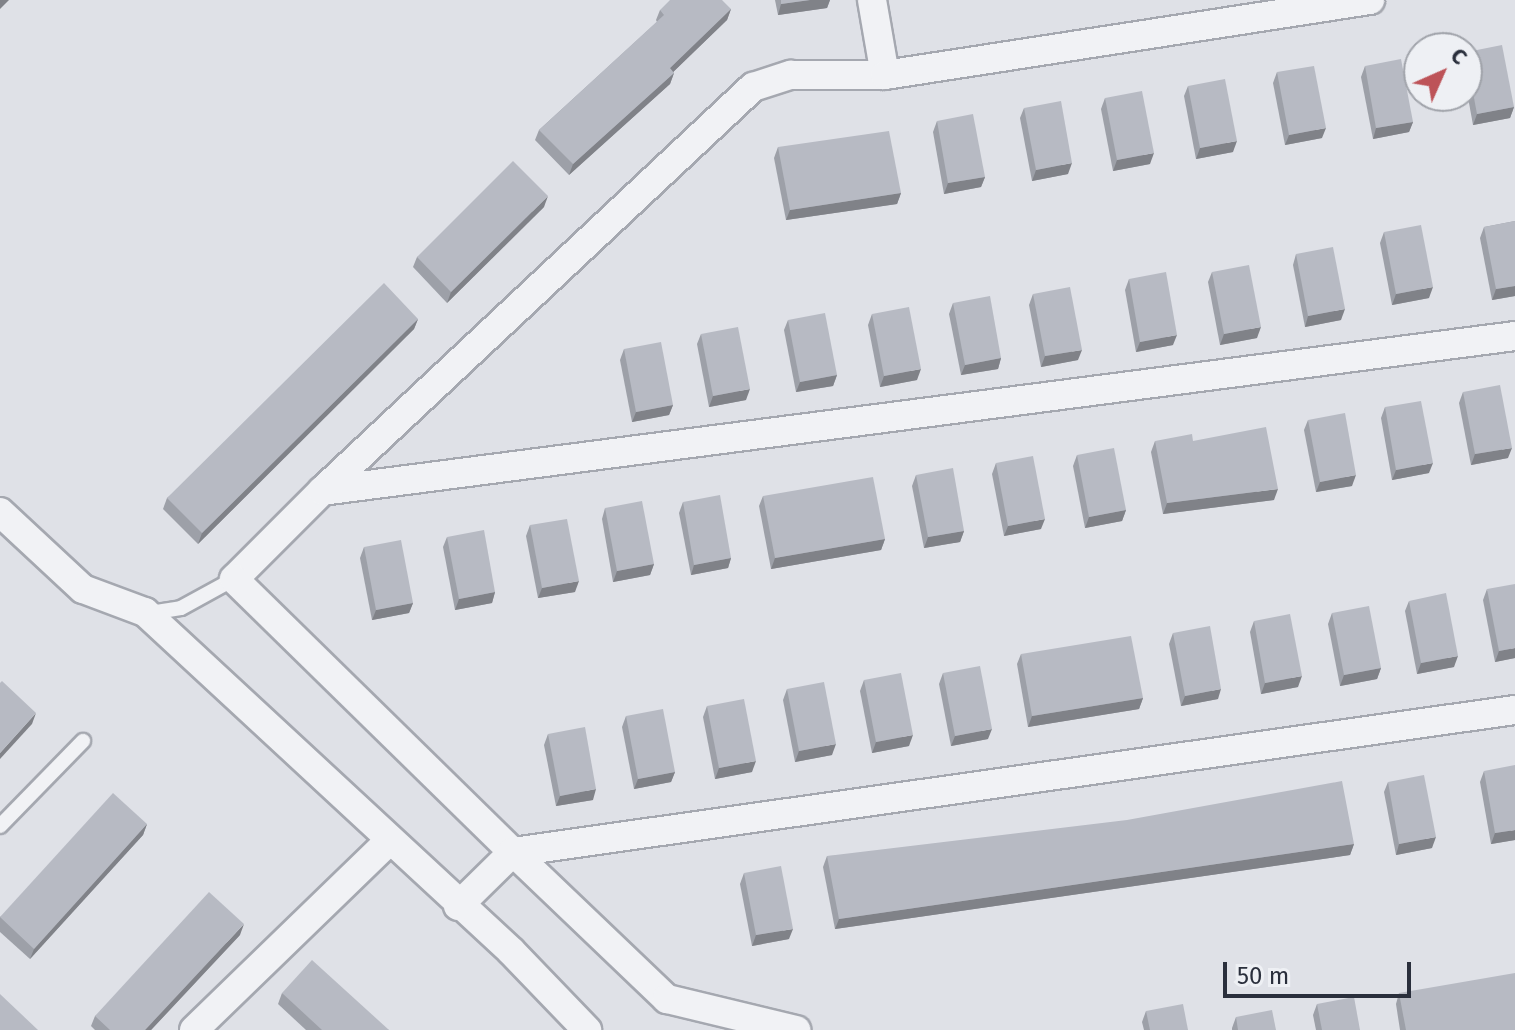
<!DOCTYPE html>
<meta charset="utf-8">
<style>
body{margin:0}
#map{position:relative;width:1515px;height:1030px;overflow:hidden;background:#dfe1e7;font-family:"Fira Sans",sans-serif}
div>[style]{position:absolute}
.roads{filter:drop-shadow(2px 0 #a5a8b0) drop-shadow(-2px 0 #a5a8b0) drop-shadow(0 2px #a5a8b0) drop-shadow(0 -2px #a5a8b0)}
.lane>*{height:14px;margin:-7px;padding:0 7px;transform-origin:7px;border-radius:7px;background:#f1f2f5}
.street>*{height:28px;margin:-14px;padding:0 14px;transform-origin:14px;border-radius:14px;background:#f1f2f5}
.wall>*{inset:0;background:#9da0a8}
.shaded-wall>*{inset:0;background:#808288}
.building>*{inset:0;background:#b7bac3}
span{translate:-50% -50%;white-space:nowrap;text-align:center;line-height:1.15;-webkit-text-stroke:6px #eef0f4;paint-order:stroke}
.north{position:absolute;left:1403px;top:32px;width:80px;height:80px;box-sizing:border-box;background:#eef0f4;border:2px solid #a0a3aa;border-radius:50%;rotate:45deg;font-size:22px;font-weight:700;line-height:32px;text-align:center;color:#2a2f3c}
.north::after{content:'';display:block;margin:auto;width:28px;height:36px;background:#bd5358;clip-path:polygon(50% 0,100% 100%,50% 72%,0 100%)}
.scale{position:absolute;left:1223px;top:962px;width:188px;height:36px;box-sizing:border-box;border:4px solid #2a2f3c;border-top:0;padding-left:10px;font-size:24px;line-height:28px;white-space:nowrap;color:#2a2f3c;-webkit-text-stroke:6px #eef0f4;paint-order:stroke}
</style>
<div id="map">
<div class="roads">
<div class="lane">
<div style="left:150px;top:613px;width:31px;rotate:-9deg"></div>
<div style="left:181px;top:608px;width:60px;rotate:-28.7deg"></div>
<div style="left:0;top:826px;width:119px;rotate:-45.7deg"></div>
</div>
<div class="street">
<div style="left:872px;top:0;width:76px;rotate:80.2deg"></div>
<div style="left:1515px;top:336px;width:1203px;rotate:172.6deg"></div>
<div style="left:322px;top:491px;width:124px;rotate:135deg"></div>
<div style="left:234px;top:579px;width:390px;rotate:44.4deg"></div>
<div style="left:513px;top:852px;width:1012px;rotate:-8.07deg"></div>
<div style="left:322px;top:491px;width:591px;rotate:-43.15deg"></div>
<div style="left:753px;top:87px;width:40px;rotate:-18deg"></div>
<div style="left:791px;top:75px;width:94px"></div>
<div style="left:885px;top:75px;width:491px;rotate:-8.8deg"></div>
<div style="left:0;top:512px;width:113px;rotate:42.9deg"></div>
<div style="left:83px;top:589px;width:66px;rotate:20.4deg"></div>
<div style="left:145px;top:612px;width:499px;rotate:42.8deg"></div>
<div style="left:511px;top:951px;width:110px;rotate:46.1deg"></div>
<div style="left:458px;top:906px;width:77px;rotate:-44.5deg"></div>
<div style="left:513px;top:852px;width:213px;rotate:43.7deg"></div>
<div style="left:667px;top:999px;width:133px;rotate:13.5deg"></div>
<div style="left:194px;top:1030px;width:273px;rotate:-44.1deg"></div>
</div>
</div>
<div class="wall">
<div style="clip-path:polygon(775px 0,830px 0,827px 8px,778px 15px)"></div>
<div style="clip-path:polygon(731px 9px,727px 20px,673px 72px,674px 73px,670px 84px,569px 175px,535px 140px,539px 130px,657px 22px,656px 20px,660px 10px)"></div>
<div style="clip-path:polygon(1467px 52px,1514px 107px,1510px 118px,1473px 125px,1467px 92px)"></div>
<div style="clip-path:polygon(1365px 66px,1413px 122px,1409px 132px,1373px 139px,1361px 77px)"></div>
<div style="clip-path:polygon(1277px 72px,1322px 138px,1285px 145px,1273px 83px)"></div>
<div style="clip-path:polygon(1188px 86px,1233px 152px,1196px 159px,1184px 96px)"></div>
<div style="clip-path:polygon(1105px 98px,1150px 164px,1113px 171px,1101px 109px)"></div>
<div style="clip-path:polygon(1024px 108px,1068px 174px,1032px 181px,1020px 118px)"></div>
<div style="clip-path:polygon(937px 121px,985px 177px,981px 187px,944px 194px,933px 132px)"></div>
<div style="clip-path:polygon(778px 147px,901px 193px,897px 204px,786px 220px,774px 158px)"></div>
<div style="clip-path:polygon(544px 207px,447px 303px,413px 267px,417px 257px)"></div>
<div style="clip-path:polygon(1515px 221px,1515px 296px,1492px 300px,1480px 238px,1484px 227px)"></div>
<div style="clip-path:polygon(1384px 232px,1429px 298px,1392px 305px,1380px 243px)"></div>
<div style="clip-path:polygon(1296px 254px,1341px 320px,1305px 327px,1293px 265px)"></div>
<div style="clip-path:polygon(1212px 272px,1257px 338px,1220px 345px,1208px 282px)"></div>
<div style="clip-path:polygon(1129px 279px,1173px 345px,1136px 352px,1125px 290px)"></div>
<div style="clip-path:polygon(1033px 294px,1078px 360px,1041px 367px,1029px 305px)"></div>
<div style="clip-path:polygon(953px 303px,1001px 358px,998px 369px,961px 375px,949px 314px)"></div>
<div style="clip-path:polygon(872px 314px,917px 380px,880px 387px,868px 325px)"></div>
<div style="clip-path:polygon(418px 319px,414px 329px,198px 544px,163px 509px,167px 498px)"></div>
<div style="clip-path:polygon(788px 320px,837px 375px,833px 386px,796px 392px,784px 330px)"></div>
<div style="clip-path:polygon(701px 334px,746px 400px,709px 407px,697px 344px)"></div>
<div style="clip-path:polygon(624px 349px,673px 405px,669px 415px,632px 422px,620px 360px)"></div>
<div style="clip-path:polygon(1463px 392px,1508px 458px,1471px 465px,1459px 403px)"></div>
<div style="clip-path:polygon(1385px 407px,1429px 473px,1392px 480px,1381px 418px)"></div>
<div style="clip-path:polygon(1308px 420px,1352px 486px,1316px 492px,1304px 430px)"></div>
<div style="clip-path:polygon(1155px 441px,1274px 500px,1163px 514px,1151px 452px)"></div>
<div style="clip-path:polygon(1077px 455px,1126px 510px,1122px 521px,1085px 528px,1073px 466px)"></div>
<div style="clip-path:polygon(996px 463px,1041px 529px,1004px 536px,992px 474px)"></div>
<div style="clip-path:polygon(916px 475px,964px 531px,960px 542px,924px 548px,912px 486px)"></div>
<div style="clip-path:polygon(763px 496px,885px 539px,881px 550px,771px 569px,759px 506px)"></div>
<div style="clip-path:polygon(683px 502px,731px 558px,728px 568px,691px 575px,679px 513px)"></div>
<div style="clip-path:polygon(605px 508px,654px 564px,650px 575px,613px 582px,602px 519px)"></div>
<div style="clip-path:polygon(530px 525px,575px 592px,538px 598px,526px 536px)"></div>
<div style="clip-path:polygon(447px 537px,495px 592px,492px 603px,455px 610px,443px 547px)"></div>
<div style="clip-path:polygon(364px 547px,413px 603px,409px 613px,372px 620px,360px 558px)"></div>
<div style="clip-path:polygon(1487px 589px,1515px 658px,1495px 662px,1483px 600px)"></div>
<div style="clip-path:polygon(1409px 601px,1454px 667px,1417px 674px,1405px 611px)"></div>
<div style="clip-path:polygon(1332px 613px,1381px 668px,1377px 679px,1340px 686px,1328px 624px)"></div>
<div style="clip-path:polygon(1254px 621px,1298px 687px,1261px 694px,1250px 632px)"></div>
<div style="clip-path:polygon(1173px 633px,1218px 699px,1181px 706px,1169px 644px)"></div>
<div style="clip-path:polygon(1021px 654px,1143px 698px,1139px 709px,1028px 727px,1017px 664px)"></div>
<div style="clip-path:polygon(943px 673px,988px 739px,951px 746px,939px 684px)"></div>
<div style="clip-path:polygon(864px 680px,909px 746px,872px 753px,860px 691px)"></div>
<div style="clip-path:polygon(787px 689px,832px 755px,795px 762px,783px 700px)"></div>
<div style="clip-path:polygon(707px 706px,752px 772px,715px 779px,703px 717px)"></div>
<div style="clip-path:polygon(626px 716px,675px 772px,671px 782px,634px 789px,622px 727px)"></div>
<div style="clip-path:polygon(548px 734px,593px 800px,556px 806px,544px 745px)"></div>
<div style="clip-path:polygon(1484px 771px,1515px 840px,1491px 844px,1480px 782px)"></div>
<div style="clip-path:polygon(1388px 782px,1432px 848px,1396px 855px,1384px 792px)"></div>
<div style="clip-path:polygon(147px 824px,143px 835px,30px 959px,0 932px,0 917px)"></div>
<div style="clip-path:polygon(1354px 844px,1350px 855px,835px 929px,823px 867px,827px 856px)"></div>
<div style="clip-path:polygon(744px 873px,789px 939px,752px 946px,740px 884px)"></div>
<div style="clip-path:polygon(240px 935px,151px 1030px,95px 1030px,91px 1026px,95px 1016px)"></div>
<div style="clip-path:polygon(282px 993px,389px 1030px,306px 1030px,278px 1004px)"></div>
<div style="clip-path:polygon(1399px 993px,1515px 1030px,1400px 1030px,1396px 1004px)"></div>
<div style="clip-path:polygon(1317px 1004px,1360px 1030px,1316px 1030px,1313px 1015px)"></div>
<div style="clip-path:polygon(1146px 1011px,1188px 1030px,1144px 1030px,1142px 1022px)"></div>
<div style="clip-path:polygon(1236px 1017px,1276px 1030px,1232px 1030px,1232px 1028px)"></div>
</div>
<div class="shaded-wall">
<div style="clip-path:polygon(0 0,9px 0,0 9px)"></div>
<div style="clip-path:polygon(810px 0,830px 0,827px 8px,778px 15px,781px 4px)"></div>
<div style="clip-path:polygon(731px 9px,727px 20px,666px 79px,670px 68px)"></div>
<div style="clip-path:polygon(674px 73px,670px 84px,569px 175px,573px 164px)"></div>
<div style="clip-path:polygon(1514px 107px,1510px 118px,1473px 125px,1477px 114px)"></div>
<div style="clip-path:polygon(1413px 122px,1409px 132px,1373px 139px,1376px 128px)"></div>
<div style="clip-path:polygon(1326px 128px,1322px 138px,1285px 145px,1289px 135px)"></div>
<div style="clip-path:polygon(1237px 141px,1233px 152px,1196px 159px,1200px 148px)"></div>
<div style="clip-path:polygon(1154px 153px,1150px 164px,1113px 171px,1117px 160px)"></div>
<div style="clip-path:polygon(1072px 163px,1068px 174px,1032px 181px,1036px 170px)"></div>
<div style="clip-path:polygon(985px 177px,981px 187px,944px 194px,948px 183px)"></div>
<div style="clip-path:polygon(901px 193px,897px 204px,786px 220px,790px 210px)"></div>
<div style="clip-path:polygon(548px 196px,544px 207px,447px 303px,451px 292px)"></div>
<div style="clip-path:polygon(1515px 286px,1515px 296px,1492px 300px,1496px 289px)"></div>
<div style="clip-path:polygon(1433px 287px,1429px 298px,1392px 305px,1396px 294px)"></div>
<div style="clip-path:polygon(1345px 309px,1341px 320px,1305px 327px,1308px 316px)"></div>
<div style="clip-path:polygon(418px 319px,414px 329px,198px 544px,202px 533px)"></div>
<div style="clip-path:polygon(1261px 327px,1257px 338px,1220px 345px,1224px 334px)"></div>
<div style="clip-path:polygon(1177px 335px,1173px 345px,1136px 352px,1140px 342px)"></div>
<div style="clip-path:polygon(1082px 350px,1078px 360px,1041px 367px,1045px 356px)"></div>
<div style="clip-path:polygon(1001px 358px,998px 369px,961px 375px,965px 365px)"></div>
<div style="clip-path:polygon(921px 369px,917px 380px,880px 387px,884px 376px)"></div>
<div style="clip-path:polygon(837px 375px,833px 386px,796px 392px,800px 382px)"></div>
<div style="clip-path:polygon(750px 389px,746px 400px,709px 407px,713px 396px)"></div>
<div style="clip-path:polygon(673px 405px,669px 415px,632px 422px,636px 412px)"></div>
<div style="clip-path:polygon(1512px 448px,1508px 458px,1471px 465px,1475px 454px)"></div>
<div style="clip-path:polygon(1433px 463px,1429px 473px,1392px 480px,1396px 470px)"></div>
<div style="clip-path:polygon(1356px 475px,1352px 486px,1316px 492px,1320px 482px)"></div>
<div style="clip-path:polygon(1278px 489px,1274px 500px,1163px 514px,1167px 503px)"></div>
<div style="clip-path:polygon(1126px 510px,1122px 521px,1085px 528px,1089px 517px)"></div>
<div style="clip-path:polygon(1045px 519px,1041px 529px,1004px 536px,1008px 526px)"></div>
<div style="clip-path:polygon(964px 531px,960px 542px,924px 548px,928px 537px)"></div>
<div style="clip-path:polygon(885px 539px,881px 550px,771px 569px,775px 558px)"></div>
<div style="clip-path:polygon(731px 558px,728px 568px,691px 575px,694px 565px)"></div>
<div style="clip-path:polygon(654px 564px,650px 575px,613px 582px,617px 571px)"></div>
<div style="clip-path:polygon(579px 581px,575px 592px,538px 598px,542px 588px)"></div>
<div style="clip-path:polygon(495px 592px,492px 603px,455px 610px,459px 599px)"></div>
<div style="clip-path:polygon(413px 603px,409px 613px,372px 620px,376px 610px)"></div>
<div style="clip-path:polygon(1515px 648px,1515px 658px,1495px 662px,1499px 651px)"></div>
<div style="clip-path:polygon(1458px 656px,1454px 667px,1417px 674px,1421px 663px)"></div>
<div style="clip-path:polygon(1381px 668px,1377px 679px,1340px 686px,1344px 675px)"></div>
<div style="clip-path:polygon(1302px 676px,1298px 687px,1261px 694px,1265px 683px)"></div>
<div style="clip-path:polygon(1221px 689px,1218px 699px,1181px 706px,1185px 696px)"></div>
<div style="clip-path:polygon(1143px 698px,1139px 709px,1028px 727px,1032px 716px)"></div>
<div style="clip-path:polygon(36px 713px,32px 724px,0 759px,0 753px)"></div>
<div style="clip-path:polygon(992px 729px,988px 739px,951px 746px,955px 736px)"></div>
<div style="clip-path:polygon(913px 735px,909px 746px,872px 753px,876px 742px)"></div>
<div style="clip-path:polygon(836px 744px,832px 755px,795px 762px,799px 751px)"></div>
<div style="clip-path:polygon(756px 761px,752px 772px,715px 779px,719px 768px)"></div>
<div style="clip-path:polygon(675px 772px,671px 782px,634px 789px,638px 779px)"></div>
<div style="clip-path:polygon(596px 789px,593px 800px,556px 806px,560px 796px)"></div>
<div style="clip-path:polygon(147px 824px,143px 835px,30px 959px,34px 949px)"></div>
<div style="clip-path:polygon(1515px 830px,1515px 840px,1491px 844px,1495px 833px)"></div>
<div style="clip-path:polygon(1436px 837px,1432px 848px,1396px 855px,1399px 844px)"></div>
<div style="clip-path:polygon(1354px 844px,1350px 855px,835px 929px,839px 919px)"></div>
<div style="clip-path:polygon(244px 924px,240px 935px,151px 1030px,145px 1030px)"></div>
<div style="clip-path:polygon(793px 929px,789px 939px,752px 946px,756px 935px)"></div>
</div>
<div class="building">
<div style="clip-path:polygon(670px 0,722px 0,731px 9px,670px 68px,674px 73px,573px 164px,539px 130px,664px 15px,660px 10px)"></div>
<div style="clip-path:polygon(781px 0,810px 0,781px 4px)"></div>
<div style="clip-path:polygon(1502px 45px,1514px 107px,1477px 114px,1467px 60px,1467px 52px)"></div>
<div style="clip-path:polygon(1401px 59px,1413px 122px,1376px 128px,1365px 66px)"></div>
<div style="clip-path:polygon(1314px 66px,1326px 128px,1289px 135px,1277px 72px)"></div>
<div style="clip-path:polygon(1225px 79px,1237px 141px,1200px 148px,1188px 86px)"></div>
<div style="clip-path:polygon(1142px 91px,1154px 153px,1117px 160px,1105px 98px)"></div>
<div style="clip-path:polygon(1061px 101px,1072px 163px,1036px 170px,1024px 108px)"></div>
<div style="clip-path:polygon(973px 114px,985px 177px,948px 183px,937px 121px)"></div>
<div style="clip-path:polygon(889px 131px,901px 193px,790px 210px,778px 147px)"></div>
<div style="clip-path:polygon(513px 161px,548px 196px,451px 292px,417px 257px)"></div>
<div style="clip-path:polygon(1515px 221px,1515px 286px,1496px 289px,1484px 227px)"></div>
<div style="clip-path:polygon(1421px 225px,1433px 287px,1396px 294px,1384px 232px)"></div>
<div style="clip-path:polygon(1333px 247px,1345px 309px,1308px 316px,1296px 254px)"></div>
<div style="clip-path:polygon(1249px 265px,1261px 327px,1224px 334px,1212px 272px)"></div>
<div style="clip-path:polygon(1166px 272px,1177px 335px,1140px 342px,1129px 279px)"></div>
<div style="clip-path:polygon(384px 283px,418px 319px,202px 533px,167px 498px)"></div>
<div style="clip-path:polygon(1070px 287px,1082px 350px,1045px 356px,1033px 294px)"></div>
<div style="clip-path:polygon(990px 296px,1001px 358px,965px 365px,953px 303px)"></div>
<div style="clip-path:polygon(909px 307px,921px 369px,884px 376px,872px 314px)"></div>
<div style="clip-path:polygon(825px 313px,837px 375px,800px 382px,788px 320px)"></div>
<div style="clip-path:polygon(738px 327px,750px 389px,713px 396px,701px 334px)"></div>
<div style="clip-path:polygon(661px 342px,673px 405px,636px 412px,624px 349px)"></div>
<div style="clip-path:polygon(1500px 385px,1512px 448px,1475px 454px,1463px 392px)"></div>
<div style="clip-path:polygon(1421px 401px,1433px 463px,1396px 470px,1385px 407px)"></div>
<div style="clip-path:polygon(1345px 413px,1356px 475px,1320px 482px,1308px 420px)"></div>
<div style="clip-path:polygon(1266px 427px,1278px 489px,1167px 503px,1155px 441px,1192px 434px,1193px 441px)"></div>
<div style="clip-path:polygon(1114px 448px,1126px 510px,1089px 517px,1077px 455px)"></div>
<div style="clip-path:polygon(1033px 456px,1045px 519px,1008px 526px,996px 463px)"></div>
<div style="clip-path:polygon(953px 468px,964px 531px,928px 537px,916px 475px)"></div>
<div style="clip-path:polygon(873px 477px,885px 539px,775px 558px,763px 496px)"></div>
<div style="clip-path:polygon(720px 495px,731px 558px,694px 565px,683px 502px)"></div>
<div style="clip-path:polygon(642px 501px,654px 564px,617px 571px,605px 508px)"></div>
<div style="clip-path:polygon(567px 519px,579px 581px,542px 588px,530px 525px)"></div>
<div style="clip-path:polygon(484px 530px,495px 592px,459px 599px,447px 537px)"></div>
<div style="clip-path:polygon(401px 540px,413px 603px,376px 610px,364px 547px)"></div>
<div style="clip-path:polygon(1515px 584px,1515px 648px,1499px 651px,1487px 589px)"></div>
<div style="clip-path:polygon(1446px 593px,1458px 656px,1421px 663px,1409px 601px)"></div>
<div style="clip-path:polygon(1369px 606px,1381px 668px,1344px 675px,1332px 613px)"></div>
<div style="clip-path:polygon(1290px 614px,1302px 676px,1265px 683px,1254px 621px)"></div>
<div style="clip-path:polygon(1210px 626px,1221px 689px,1185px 696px,1173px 633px)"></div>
<div style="clip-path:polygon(1131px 636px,1143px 698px,1032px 716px,1021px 654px)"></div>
<div style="clip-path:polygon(980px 666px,992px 729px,955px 736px,943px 673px)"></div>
<div style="clip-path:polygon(901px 673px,913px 735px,876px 742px,864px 680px)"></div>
<div style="clip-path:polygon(2px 681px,36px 713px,0 753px,0 683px)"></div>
<div style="clip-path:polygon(824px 682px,836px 744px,799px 751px,787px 689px)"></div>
<div style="clip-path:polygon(744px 699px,756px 761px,719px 768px,707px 706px)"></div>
<div style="clip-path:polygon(663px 709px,675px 772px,638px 779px,626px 716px)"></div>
<div style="clip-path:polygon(585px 727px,596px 789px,560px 796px,548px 734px)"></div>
<div style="clip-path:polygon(1515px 765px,1515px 830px,1495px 833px,1484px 771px)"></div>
<div style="clip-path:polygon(1424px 775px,1436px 837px,1399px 844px,1388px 782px)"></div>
<div style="clip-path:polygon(1342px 781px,1354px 844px,839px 919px,827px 856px,1127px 820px)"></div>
<div style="clip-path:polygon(113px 793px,147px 824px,34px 949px,0 917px)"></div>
<div style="clip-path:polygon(781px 866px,793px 929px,756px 935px,744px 873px)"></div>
<div style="clip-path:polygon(209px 892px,244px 924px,145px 1030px,110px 1030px,95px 1016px)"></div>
<div style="clip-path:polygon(312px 960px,389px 1030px,322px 1030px,282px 993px)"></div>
<div style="clip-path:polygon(1515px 973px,1515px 1030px,1406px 1030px,1399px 993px)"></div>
<div style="clip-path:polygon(0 994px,38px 1030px,0 1030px)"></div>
<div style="clip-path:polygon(1354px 997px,1360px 1030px,1322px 1030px,1317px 1004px)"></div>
<div style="clip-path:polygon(1183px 1004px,1188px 1030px,1150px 1030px,1146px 1011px)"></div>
<div style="clip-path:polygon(1272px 1010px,1276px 1030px,1238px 1030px,1236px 1017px)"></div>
</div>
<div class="north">С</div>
<div class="scale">50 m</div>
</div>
